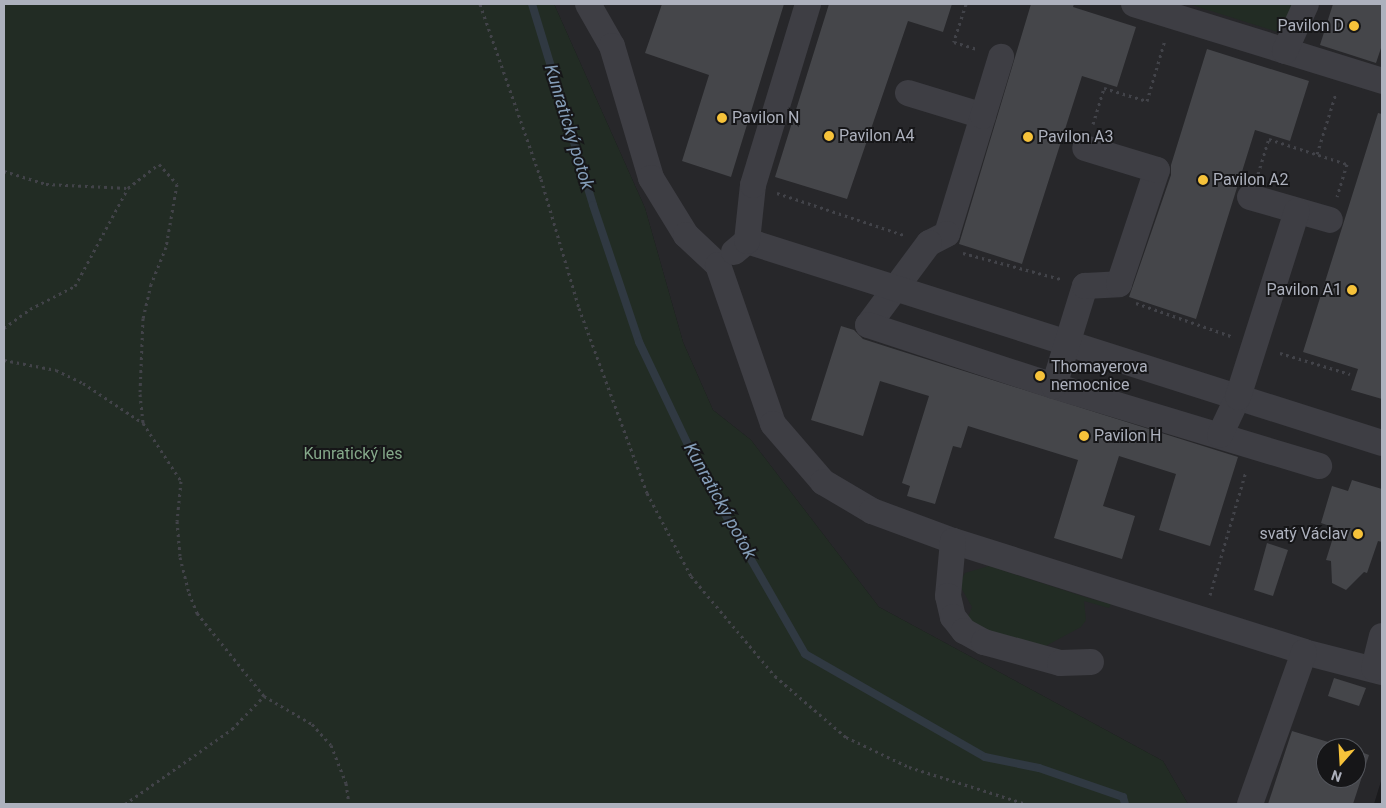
<!DOCTYPE html>
<meta charset="utf-8">
<style>
body{margin:0}
#map{position:relative;width:1386px;height:808px;overflow:hidden;background:#1b1b1d;font-family:Roboto,sans-serif}
div>[style]{position:absolute}
.built>*{inset:0;background:#27272a}
.green>*{inset:0;background:#222c24}
.stream>*{height:8px;margin:-4px;padding:0 4px;transform-origin:4px;border-radius:4px;background:#303942}
.building>*{inset:0;background:#45464a}
.path>*{height:3px;margin-top:-1.5px;transform-origin:0;background:repeating-linear-gradient(90deg,#424349 0 2.5px,transparent 0 6.5px)}
.minor>*{height:26px;margin:-13px;padding:0 13px;transform-origin:13px;border-radius:13px;background:#3e3e44}
.dots>*{width:14px;height:14px;translate:-50% -50%;box-sizing:border-box;border:2px solid #161618;border-radius:50%}
span{translate:-50% -50%;white-space:nowrap;text-align:center;line-height:1.15;-webkit-text-stroke:4px #161618;paint-order:stroke}
.poi-label{font-size:16px;color:#adb1bd}
.right{translate:-100% -50%;text-align:right}
.left{translate:0 -50%;text-align:left}
.park-label{font-size:16px;color:#84a889}
.water-label{font-size:18px;color:#849db8;font-style:italic}
.frame{position:absolute;inset:0;border:5px solid #adb1bd;pointer-events:none}
.north{position:absolute;left:1316px;top:738px;width:50px;height:50px;box-sizing:border-box;background:#161618;border:1px solid #52545a;border-radius:50%;rotate:199deg;font-size:14px;font-weight:700;line-height:20px;text-align:center;color:#adb1bd}
.north::after{content:'';display:block;margin:auto;width:18px;height:22px;background:#f6c23a;clip-path:polygon(50% 0,100% 100%,50% 72%,0 100%)}
</style>
<div id="map">
<div class="built">
<div style="clip-path:polygon(evenodd,554px 4px,1382px 4px,1382px 778px,1374px 804px,1188px 804px,1163px 761px,879px 607px,751px 440px,713px 410px,683px 342px,645px 208px,554px 4px,1326px 748px,1356px 748px,1356px 778px,1326px 778px,1326px 748px)"></div>
</div>
<div class="green">
<div style="clip-path:polygon(4px 4px,554px 4px,645px 208px,683px 342px,713px 410px,751px 440px,879px 607px,1163px 761px,1188px 804px,4px 804px)"></div>
<div style="clip-path:polygon(1189px 4px,1297px 4px,1287px 35px)"></div>
<div style="clip-path:polygon(989px 566px,1091px 599px,1111px 604px,1109px 608px,1084px 601px,1086px 620px,1081px 627px,1040px 649px,978px 629px,968px 617px,972px 607px,959px 584px,965px 573px)"></div>
</div>
<div class="stream">
<div style="left:532px;top:4px;width:210px;rotate:73.1deg"></div>
<div style="left:593px;top:205px;width:145px;rotate:71.4deg"></div>
<div style="left:639px;top:342px;width:146px;rotate:64.5deg"></div>
<div style="left:702px;top:474px;width:207px;rotate:60.2deg"></div>
<div style="left:805px;top:654px;width:207px;rotate:29.8deg"></div>
<div style="left:985px;top:757px;width:55px;rotate:11.5deg"></div>
<div style="left:1039px;top:768px;width:89px;rotate:19deg"></div>
<div style="left:1123px;top:797px;width:7px;rotate:74deg"></div>
</div>
<div class="building">
<div style="clip-path:polygon(662px 4px,784px 4px,731px 177px,682px 161px,709px 75px,645px 53px)"></div>
<div style="clip-path:polygon(829px 4px,952px 4px,943px 32px,908px 21px,847px 199px,775px 177px)"></div>
<div style="clip-path:polygon(1031px 4px,1074px 4px,1073px 7px,1136px 27px,1117px 87px,1082px 76px,1022px 264px,959px 244px)"></div>
<div style="clip-path:polygon(1333px 4px,1382px 4px,1382px 45px,1376px 63px,1320px 45px)"></div>
<div style="clip-path:polygon(1207px 49px,1309px 81px,1290px 141px,1255px 130px,1196px 319px,1129px 297px,1171px 175px,1171px 165px)"></div>
<div style="clip-path:polygon(1378px 113px,1382px 114px,1382px 399px,1351px 390px,1358px 369px,1303px 352px)"></div>
<div style="clip-path:polygon(841px 326px,854px 330px,863px 339px,891px 348px,1238px 457px,1210px 546px,1159px 530px,1176px 474px,1119px 456px,1103px 506px,1135px 516px,1122px 559px,1054px 538px,1078px 460px,968px 426px,961px 448px,953px 446px,935px 504px,907px 496px,910px 486px,902px 483px,929px 396px,880px 381px,863px 436px,811px 420px)"></div>
<div style="clip-path:polygon(1352px 480px,1382px 489px,1382px 542px,1378px 541px,1367px 573px,1364px 572px,1346px 590px,1332px 583px,1331px 561px,1326px 560px,1336px 528px,1321px 523px,1332px 486px,1348px 491px)"></div>
<div style="clip-path:polygon(1267px 543px,1288px 550px,1273px 596px,1254px 590px)"></div>
<div style="clip-path:polygon(1334px 678px,1366px 688px,1359px 706px,1328px 696px)"></div>
<div style="clip-path:polygon(1292px 731px,1348px 748px,1326px 748px,1326px 778px,1356px 778px,1356px 750px,1369px 755px,1353px 804px,1268px 804px)"></div>
</div>
<div class="path">
<div style="left:480px;top:4px;width:185px;rotate:70.8deg"></div>
<div style="left:541px;top:179px;width:134px;rotate:73.6deg"></div>
<div style="left:579px;top:308px;width:197px;rotate:69.8deg"></div>
<div style="left:647px;top:493px;width:94px;rotate:62.1deg"></div>
<div style="left:691px;top:576px;width:131px;rotate:50deg"></div>
<div style="left:775px;top:676px;width:94px;rotate:40.7deg"></div>
<div style="left:846px;top:737px;width:70px;rotate:25.5deg"></div>
<div style="left:909px;top:767px;width:123px;rotate:17.5deg"></div>
<div style="left:966px;top:4px;width:40px;rotate:108deg"></div>
<div style="left:954px;top:42px;width:24px;rotate:17deg"></div>
<div style="left:1093px;top:124px;width:38px;rotate:-73deg"></div>
<div style="left:1104px;top:88px;width:45px;rotate:16.8deg"></div>
<div style="left:1147px;top:101px;width:64px;rotate:-73.6deg"></div>
<div style="left:1317px;top:154px;width:64px;rotate:-72.7deg"></div>
<div style="left:4px;top:171px;width:44px;rotate:17.2deg"></div>
<div style="left:46px;top:184px;width:82px;rotate:2.8deg"></div>
<div style="left:1258px;top:174px;width:37px;rotate:-73deg"></div>
<div style="left:1269px;top:139px;width:82px;rotate:17.8deg"></div>
<div style="left:1347px;top:164px;width:34px;rotate:107deg"></div>
<div style="left:777px;top:193px;width:134px;rotate:18.3deg"></div>
<div style="left:963px;top:253px;width:101px;rotate:14.9deg"></div>
<div style="left:1136px;top:303px;width:101px;rotate:19.2deg"></div>
<div style="left:4px;top:328px;width:32px;rotate:-36deg"></div>
<div style="left:30px;top:309px;width:51px;rotate:-27.1deg"></div>
<div style="left:75px;top:286px;width:111px;rotate:-61.6deg"></div>
<div style="left:128px;top:188px;width:39px;rotate:-38deg"></div>
<div style="left:159px;top:164px;width:27px;rotate:48deg"></div>
<div style="left:177px;top:184px;width:64px;rotate:99.9deg"></div>
<div style="left:166px;top:247px;width:40px;rotate:112deg"></div>
<div style="left:151px;top:284px;width:35px;rotate:103deg"></div>
<div style="left:143px;top:318px;width:76px;rotate:92.3deg"></div>
<div style="left:140px;top:394px;width:29px;rotate:84deg"></div>
<div style="left:143px;top:423px;width:69px;rotate:56.8deg"></div>
<div style="left:181px;top:481px;width:40px;rotate:95.7deg"></div>
<div style="left:177px;top:521px;width:36px;rotate:85deg"></div>
<div style="left:180px;top:557px;width:37px;rotate:76deg"></div>
<div style="left:189px;top:593px;width:22px;rotate:68deg"></div>
<div style="left:197px;top:613px;width:107px;rotate:51.1deg"></div>
<div style="left:264px;top:696px;width:56px;rotate:30.3deg"></div>
<div style="left:312px;top:724px;width:28px;rotate:48deg"></div>
<div style="left:331px;top:745px;width:41px;rotate:68.5deg"></div>
<div style="left:346px;top:783px;width:21px;rotate:82deg"></div>
<div style="left:1280px;top:353px;width:73px;rotate:16.7deg"></div>
<div style="left:4px;top:360px;width:53px;rotate:10.9deg"></div>
<div style="left:56px;top:370px;width:30px;rotate:26deg"></div>
<div style="left:83px;top:383px;width:72px;rotate:33.7deg"></div>
<div style="left:1210px;top:595px;width:129px;rotate:-73.8deg"></div>
<div style="left:125px;top:804px;width:131px;rotate:-35deg"></div>
<div style="left:232px;top:729px;width:46px;rotate:-45.9deg"></div>
</div>
<div class="minor">
<div style="left:588px;top:4px;width:48px;rotate:60.3deg"></div>
<div style="left:612px;top:46px;width:138px;rotate:73.5deg"></div>
<div style="left:651px;top:178px;width:67px;rotate:58.4deg"></div>
<div style="left:686px;top:235px;width:44px;rotate:43.2deg"></div>
<div style="left:718px;top:265px;width:168px;rotate:70.9deg"></div>
<div style="left:773px;top:424px;width:77px;rotate:49.2deg"></div>
<div style="left:823px;top:482px;width:57px;rotate:30.6deg"></div>
<div style="left:872px;top:511px;width:86px;rotate:20.3deg"></div>
<div style="left:953px;top:541px;width:368px;rotate:17.5deg"></div>
<div style="left:1304px;top:652px;width:81px;rotate:14.4deg"></div>
<div style="left:1134px;top:4px;width:260px;rotate:17.2deg"></div>
<div style="left:1285px;top:51px;width:51px;rotate:-65.9deg"></div>
<div style="left:908px;top:93px;width:78px;rotate:17deg"></div>
<div style="left:983px;top:116px;width:123px;rotate:107deg"></div>
<div style="left:947px;top:234px;width:20px;rotate:153deg"></div>
<div style="left:929px;top:243px;width:102px;rotate:126.6deg"></div>
<div style="left:868px;top:325px;width:196px;rotate:18.2deg"></div>
<div style="left:1054px;top:386px;width:277px;rotate:16.8deg"></div>
<div style="left:983px;top:116px;width:62px;rotate:-73deg"></div>
<div style="left:1250px;top:197px;width:83px;rotate:16deg"></div>
<div style="left:747px;top:241px;width:666px;rotate:17.65deg"></div>
<div style="left:734px;top:252px;width:17px;rotate:-40deg"></div>
<div style="left:747px;top:241px;width:56px;rotate:-83.9deg"></div>
<div style="left:753px;top:185px;width:189px;rotate:-73.1deg"></div>
<div style="left:1054px;top:386px;width:105px;rotate:-72.8deg"></div>
<div style="left:1085px;top:286px;width:34px;rotate:-3deg"></div>
<div style="left:1119px;top:284px;width:120px;rotate:-71.6deg"></div>
<div style="left:1157px;top:170px;width:75px;rotate:-163deg"></div>
<div style="left:1220px;top:435px;width:42px;rotate:-64.7deg"></div>
<div style="left:1238px;top:397px;width:195px;rotate:-72.4deg"></div>
<div style="left:953px;top:541px;width:55px;rotate:95.2deg"></div>
<div style="left:948px;top:596px;width:22px;rotate:77deg"></div>
<div style="left:953px;top:617px;width:18px;rotate:52deg"></div>
<div style="left:964px;top:631px;width:23px;rotate:29deg"></div>
<div style="left:984px;top:642px;width:79px;rotate:15.4deg"></div>
<div style="left:1060px;top:663px;width:31px;rotate:-2deg"></div>
<div style="left:1374px;top:668px;width:33px;rotate:-76deg"></div>
<div style="left:1250px;top:804px;width:161px;rotate:-70.4deg"></div>
</div>
<div class="dots">
<div style="left:1354px;top:26px;background:#f6c23a"></div>
<div style="left:722px;top:118px;background:#f6c23a"></div>
<div style="left:829px;top:136px;background:#f6c23a"></div>
<div style="left:1028px;top:137px;background:#f6c23a"></div>
<div style="left:1203px;top:180px;background:#f6c23a"></div>
<div style="left:1352px;top:290px;background:#f6c23a"></div>
<div style="left:1040px;top:376px;background:#f6c23a"></div>
<div style="left:1084px;top:436px;background:#f6c23a"></div>
<div style="left:1358px;top:534px;background:#f6c23a"></div>
</div>
<div class="poi-label">
<span class="right" style="left:1344px;top:26px">Pavilon D</span>
<span class="left" style="left:732px;top:118px">Pavilon N</span>
<span class="left" style="left:839px;top:136px">Pavilon A4</span>
<span class="left" style="left:1038px;top:137px">Pavilon A3</span>
<span class="left" style="left:1213px;top:180px">Pavilon A2</span>
<span class="right" style="left:1342px;top:290px">Pavilon A1</span>
<span class="left" style="left:1051px;top:376px">Thomayerova<br>nemocnice</span>
<span class="left" style="left:1094px;top:436px">Pavilon H</span>
<span class="right" style="left:1348px;top:534px">svatý Václav</span>
</div>
<div class="park-label">
<span style="left:353px;top:454px">Kunratický les</span>
</div>
<div class="water-label">
<span style="left:569px;top:127px;rotate:73deg">Kunratický potok</span>
<span style="left:720px;top:501px;rotate:61deg">Kunratický potok</span>
</div>
<div class="frame"></div>
<div class="north">N</div>
</div>
